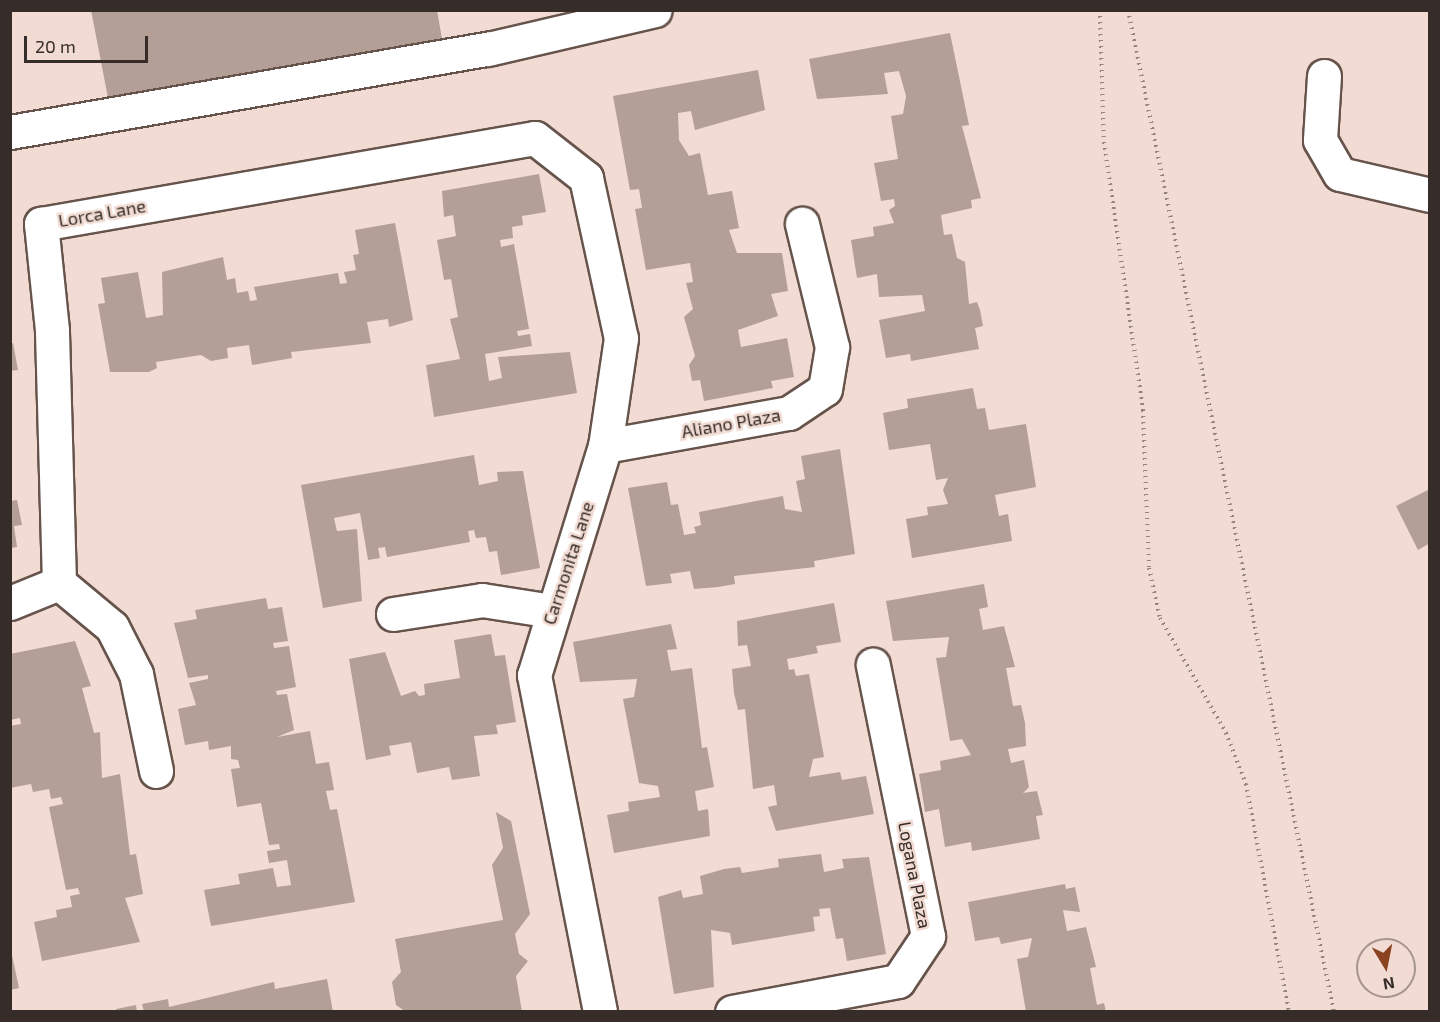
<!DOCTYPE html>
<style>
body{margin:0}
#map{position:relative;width:1440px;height:1022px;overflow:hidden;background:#f1dbd2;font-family:"Exo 2",sans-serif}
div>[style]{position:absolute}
.building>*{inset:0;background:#b39f96}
.path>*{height:4px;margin-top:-2px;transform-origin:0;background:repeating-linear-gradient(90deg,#93847e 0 1.5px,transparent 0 6px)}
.roads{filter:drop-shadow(2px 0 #66544c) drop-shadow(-2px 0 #66544c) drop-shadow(0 2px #66544c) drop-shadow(0 -2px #66544c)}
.minor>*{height:33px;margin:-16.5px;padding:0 16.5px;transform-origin:16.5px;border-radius:16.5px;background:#fff}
span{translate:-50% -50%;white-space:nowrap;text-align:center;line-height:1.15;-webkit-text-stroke:5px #f1dbd2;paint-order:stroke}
.street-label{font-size:18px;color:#362d2a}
.frame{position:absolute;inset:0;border:12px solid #362d2a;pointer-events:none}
.north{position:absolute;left:1356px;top:938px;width:60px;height:60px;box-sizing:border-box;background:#f1dbd2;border:2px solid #a6958f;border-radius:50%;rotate:170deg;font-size:16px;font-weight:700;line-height:24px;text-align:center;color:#362d2a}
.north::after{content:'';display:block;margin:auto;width:21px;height:27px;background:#8a4321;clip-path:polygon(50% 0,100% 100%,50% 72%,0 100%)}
.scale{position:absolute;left:24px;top:36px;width:124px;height:27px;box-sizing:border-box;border:3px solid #362d2a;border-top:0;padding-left:8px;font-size:18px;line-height:21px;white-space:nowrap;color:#362d2a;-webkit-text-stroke:4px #f1dbd2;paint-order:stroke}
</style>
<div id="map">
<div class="building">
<div style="clip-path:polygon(91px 10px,437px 10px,442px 39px,108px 98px)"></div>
<div style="clip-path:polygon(950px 33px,969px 125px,962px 126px,981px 198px,971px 200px,972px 208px,941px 215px,944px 235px,952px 234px,957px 258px,965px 262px,969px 304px,977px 302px,980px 310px,983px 326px,975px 328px,979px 349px,911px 361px,910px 354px,886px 358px,879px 320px,925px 311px,922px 295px,879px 297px,877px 274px,857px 278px,851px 240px,874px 236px,873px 227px,894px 223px,889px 210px,895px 206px,894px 199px,881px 201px,874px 163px,898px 159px,891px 116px,903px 114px,906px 96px,899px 71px,884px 73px,888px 94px,817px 99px,809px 59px)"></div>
<div style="clip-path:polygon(758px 70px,765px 110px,695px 130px,691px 111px,678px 113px,679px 140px,689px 156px,700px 153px,708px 195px,732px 191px,739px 228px,729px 230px,737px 253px,782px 253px,788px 291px,771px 294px,778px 316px,738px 330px,741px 347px,787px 338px,794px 377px,771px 381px,773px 388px,704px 401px,700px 380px,692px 381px,689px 365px,695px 356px,684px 317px,693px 309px,686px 283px,693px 282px,690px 263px,646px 270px,635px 209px,642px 208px,639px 189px,630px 190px,613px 96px)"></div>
<div style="clip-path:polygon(539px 174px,546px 212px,522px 216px,523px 225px,512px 227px,513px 238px,500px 240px,501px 247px,514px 244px,529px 329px,517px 331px,518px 336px,530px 334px,532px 346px,485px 354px,489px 381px,502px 378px,498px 357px,570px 352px,577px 393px,434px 417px,426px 365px,460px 359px,450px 319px,458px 317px,451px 279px,444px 280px,437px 240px,456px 236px,453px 215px,444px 217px,442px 191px)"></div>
<div style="clip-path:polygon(395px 223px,413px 320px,389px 327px,388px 319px,367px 322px,371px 343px,291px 352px,292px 358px,252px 365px,249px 345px,227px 348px,228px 358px,211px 361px,201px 355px,156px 362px,157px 368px,149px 372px,110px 372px,98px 304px,105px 303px,101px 278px,138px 272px,146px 318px,163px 315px,162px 272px,223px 257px,227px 280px,235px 278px,237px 293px,248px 291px,250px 301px,257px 300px,254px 287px,338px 273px,340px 284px,347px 283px,344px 272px,356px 270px,353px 255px,359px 254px,355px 230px)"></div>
<div style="clip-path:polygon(13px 343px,18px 370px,10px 371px,10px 344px)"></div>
<div style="clip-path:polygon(973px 388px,977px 409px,985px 408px,989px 430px,1026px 424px,1036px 487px,995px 495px,999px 516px,1008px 514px,1012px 541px,912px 558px,906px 519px,928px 515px,927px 507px,948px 504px,943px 490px,948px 478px,936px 480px,930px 444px,889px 450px,883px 413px,908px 408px,907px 399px)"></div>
<div style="clip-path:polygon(840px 449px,855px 554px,814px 561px,815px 567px,734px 576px,735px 584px,718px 587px,694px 589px,690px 571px,670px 574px,672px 583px,646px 586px,628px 488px,667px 482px,671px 505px,678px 504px,684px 535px,696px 533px,694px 527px,701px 525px,699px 512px,783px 496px,785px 509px,802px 512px,796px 481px,805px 479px,801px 456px)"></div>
<div style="clip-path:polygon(474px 455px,479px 485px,498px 481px,497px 472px,523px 471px,540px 568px,501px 575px,497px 551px,489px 552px,486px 537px,476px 538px,474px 530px,468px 531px,470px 542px,387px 557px,385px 547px,378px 548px,380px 558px,368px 560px,360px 513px,334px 518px,337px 531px,357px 529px,362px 601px,323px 608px,301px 485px)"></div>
<div style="clip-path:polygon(1430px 489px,1430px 543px,1418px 550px,1396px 506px)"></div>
<div style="clip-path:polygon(17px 500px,22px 525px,14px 526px,17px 547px,10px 548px,10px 501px)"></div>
<div style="clip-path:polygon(984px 584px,988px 607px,979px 609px,983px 630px,1004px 626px,1015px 667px,1006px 668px,1013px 706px,1021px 705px,1025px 723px,1026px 746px,1008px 749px,1011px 763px,1024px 760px,1029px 787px,1023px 793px,1037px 791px,1043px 815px,1036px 816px,1040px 839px,972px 851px,971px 842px,945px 847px,939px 809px,925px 812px,919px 774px,941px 770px,940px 761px,971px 755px,962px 739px,950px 741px,936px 658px,946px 657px,949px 637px,893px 641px,886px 601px)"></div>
<div style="clip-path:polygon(266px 598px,268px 609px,282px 607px,288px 641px,273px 643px,274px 648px,289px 646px,296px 687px,276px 691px,277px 695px,287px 694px,294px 730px,277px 737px,310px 731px,316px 764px,329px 762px,334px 790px,326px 791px,330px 810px,337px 809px,355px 902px,211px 926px,204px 890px,240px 884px,238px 874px,273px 868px,277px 887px,291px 885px,287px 860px,269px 863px,267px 851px,280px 849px,279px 844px,269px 845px,261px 803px,237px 807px,231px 769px,240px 768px,238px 760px,231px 759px,231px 746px,209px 750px,208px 741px,185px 745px,178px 709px,196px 705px,189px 683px,208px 679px,208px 675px,188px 678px,174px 623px,197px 619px,195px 610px)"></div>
<div style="clip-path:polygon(834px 603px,841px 642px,816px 646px,818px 653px,787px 659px,789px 670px,794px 669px,796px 676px,809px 674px,824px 757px,813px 759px,809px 777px,840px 772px,842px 780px,866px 776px,874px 814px,776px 831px,768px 807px,777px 805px,774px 785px,753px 789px,745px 709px,738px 710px,734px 693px,732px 669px,751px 666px,747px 645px,738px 646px,737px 621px)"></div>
<div style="clip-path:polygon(671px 624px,677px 649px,667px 650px,671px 671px,692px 668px,702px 748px,707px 747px,714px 787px,695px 791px,698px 811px,708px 809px,710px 836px,614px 853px,607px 815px,629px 811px,628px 802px,660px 797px,658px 786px,639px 783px,623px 699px,634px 697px,637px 679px,580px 682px,573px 642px)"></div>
<div style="clip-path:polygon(491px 634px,495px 656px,505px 655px,516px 722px,496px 725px,498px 734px,474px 736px,480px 776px,452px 780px,449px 767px,417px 773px,411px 742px,389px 746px,391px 755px,366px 760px,349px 659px,385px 652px,401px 696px,415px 691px,419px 696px,425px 695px,424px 684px,460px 678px,454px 640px)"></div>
<div style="clip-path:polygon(75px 641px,91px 686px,82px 688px,94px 733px,100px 732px,102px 778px,120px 774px,130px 855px,136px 854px,143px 894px,125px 898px,140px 942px,42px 961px,34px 922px,57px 917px,56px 910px,72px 907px,70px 896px,80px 894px,78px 888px,66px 890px,49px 807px,63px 804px,61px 797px,51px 799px,49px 789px,33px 792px,31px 784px,10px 788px,10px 726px,21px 724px,20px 718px,10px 720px,10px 654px)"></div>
<div style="clip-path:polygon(496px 812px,511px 821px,530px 914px,515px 934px,519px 954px,528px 961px,516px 976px,522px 1012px,406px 1012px,396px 1005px,392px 982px,401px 972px,395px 939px,503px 920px,492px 865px,503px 848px)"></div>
<div style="clip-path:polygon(821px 854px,824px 872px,844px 868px,842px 859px,869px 857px,886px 954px,847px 961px,843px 938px,836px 939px,830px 908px,819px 909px,820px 916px,813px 917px,815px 931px,732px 945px,730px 933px,711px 930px,714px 987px,674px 994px,658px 897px,681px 890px,683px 898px,703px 894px,700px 876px,724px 869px,740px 867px,742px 873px,779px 867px,778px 859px)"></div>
<div style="clip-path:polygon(1065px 884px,1066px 889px,1075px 887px,1080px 912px,1063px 910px,1067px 931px,1086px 927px,1096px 967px,1090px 968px,1097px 1005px,1104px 1003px,1106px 1012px,1026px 1012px,1017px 959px,1028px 957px,1032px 938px,1001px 944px,999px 937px,975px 941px,968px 902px)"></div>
<div style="clip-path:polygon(10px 946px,19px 988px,10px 990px)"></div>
<div style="clip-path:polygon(327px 979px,333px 1012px,144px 1012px,142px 1004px,168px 999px,169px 1007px,274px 982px,275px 989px)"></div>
<div style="clip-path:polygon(136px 1005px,137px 1012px,117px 1012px,116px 1009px)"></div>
</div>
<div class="path">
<div style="left:1100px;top:10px;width:132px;rotate:88.3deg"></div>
<div style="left:1104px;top:142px;width:271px;rotate:81.7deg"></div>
<div style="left:1143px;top:410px;width:158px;rotate:87.8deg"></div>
<div style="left:1149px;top:568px;width:51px;rotate:77.6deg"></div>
<div style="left:1160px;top:618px;width:133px;rotate:60.1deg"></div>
<div style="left:1226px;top:733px;width:55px;rotate:68.6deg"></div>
<div style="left:1246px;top:784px;width:232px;rotate:79.3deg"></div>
<div style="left:1128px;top:10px;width:1023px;rotate:78.38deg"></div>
</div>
<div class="roads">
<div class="minor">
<div style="left:1324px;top:76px;width:64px;rotate:93.6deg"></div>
<div style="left:1320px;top:140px;width:39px;rotate:60deg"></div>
<div style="left:1340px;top:174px;width:92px;rotate:13.1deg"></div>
<div style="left:10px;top:132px;width:485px;rotate:-9.9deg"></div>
<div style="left:488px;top:49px;width:171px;rotate:-13.1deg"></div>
<div style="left:605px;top:446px;width:187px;rotate:-10.2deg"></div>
<div style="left:789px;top:413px;width:43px;rotate:-33.7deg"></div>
<div style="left:825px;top:389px;width:43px;rotate:-80.5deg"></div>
<div style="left:832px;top:347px;width:127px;rotate:-103.7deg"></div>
<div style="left:59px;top:583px;width:253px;rotate:-91.6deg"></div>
<div style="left:52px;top:330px;width:107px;rotate:-95.9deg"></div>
<div style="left:41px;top:224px;width:501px;rotate:-9.88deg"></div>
<div style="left:535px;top:138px;width:65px;rotate:38.1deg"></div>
<div style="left:586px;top:178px;width:164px;rotate:77.7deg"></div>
<div style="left:621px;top:338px;width:109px;rotate:98.4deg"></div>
<div style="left:605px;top:446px;width:240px;rotate:107.2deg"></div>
<div style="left:534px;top:675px;width:343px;rotate:78.9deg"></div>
<div style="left:59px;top:583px;width:69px;rotate:39.7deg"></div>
<div style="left:112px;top:627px;width:53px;rotate:62.9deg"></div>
<div style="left:136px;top:674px;width:99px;rotate:78.3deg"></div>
<div style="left:10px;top:603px;width:53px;rotate:-22.2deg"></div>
<div style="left:393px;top:614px;width:90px;rotate:-8.9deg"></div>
<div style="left:482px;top:600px;width:71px;rotate:8.9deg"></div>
<div style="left:732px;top:1012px;width:169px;rotate:-10.6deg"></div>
<div style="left:898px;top:981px;width:54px;rotate:-56.3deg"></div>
<div style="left:928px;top:936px;width:277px;rotate:-101.5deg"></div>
</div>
</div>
<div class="street-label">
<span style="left:102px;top:213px;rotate:-10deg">Lorca Lane</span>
<span style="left:731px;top:423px;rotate:-10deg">Aliano Plaza</span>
<span style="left:568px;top:563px;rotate:-72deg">Carmonita Lane</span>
<span style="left:915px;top:875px;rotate:79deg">Logana Plaza</span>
</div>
<div class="frame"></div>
<div class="north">N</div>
<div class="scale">20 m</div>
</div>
